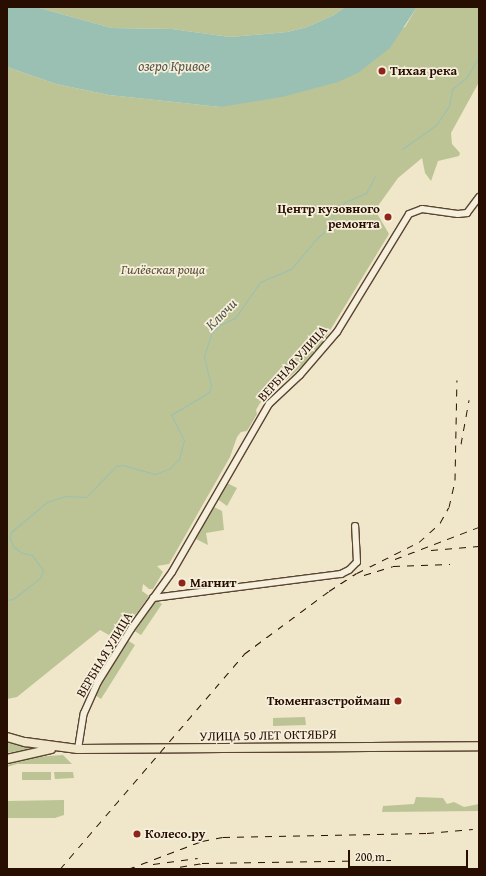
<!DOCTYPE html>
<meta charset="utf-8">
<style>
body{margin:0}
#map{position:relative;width:486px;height:876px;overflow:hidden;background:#f0e6c9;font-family:"Gentium Book Plus",serif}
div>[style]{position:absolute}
.green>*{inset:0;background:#bcc495}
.water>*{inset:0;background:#9ac0b3}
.stream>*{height:1px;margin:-0.5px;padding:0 0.5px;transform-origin:0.5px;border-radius:0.5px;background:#9ac0b3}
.roads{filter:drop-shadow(1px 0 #5a4433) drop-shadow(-1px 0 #5a4433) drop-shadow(0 1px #5a4433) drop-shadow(0 -1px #5a4433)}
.minor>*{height:6px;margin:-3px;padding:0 3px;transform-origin:3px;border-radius:3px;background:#f5efdc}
.major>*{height:8px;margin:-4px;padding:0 4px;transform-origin:4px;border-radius:4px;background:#f0e6c9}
.rail>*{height:1px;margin-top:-0.5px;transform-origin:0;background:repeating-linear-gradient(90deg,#280e01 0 7px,transparent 0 14px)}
.dots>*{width:11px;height:11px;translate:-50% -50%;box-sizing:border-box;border:2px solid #f5efdc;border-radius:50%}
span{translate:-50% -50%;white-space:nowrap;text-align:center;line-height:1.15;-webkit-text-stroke:3.5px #f5efdc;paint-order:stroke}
.poi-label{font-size:13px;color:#280e01;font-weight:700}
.left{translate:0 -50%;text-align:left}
.right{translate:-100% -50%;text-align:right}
.park-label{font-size:13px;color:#5c4e35;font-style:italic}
.street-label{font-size:13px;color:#280e01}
.water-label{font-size:14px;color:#565548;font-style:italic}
.frame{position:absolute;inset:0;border:8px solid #280e01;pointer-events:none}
.scale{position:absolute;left:348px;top:850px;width:120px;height:18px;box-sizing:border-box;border:2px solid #280e01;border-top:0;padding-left:5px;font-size:12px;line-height:14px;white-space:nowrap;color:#280e01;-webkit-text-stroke:3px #f5efdc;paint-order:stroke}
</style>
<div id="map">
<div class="green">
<div style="clip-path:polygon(36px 7px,345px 7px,334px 15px,307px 27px,287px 32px,230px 37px,172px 29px,112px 28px)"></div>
<div style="clip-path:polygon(417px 7px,479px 7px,479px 82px,451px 133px,452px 144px,460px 153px,459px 156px,438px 161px,431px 181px,425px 173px,422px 158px,398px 178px,375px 210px,389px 234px,315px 355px,285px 381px,273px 385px,270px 396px,260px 403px,256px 410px,257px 414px,247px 431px,241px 432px,237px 437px,230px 457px,169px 564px,157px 566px,163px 572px,153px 589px,149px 589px,143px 584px,142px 591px,149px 596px,117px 640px,111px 636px,127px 612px,109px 635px,100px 630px,17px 697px,7px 699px,7px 67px,56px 84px,109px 95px,220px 107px,405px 27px)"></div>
<div style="clip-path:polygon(225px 482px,237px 488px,227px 506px,216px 498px)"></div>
<div style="clip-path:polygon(214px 507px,222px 511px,224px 530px,206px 533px,208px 545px,196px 539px)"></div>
<div style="clip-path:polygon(155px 600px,162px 604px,141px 635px,133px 630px)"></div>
<div style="clip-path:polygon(127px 640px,135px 645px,101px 699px,95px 695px)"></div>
<div style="clip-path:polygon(305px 717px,306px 725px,273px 726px,273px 718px)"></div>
<div style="clip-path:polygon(7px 741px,36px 747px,36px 748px,7px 753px)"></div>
<div style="clip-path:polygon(63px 755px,72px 764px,17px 764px,7px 767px,7px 765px,35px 757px)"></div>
<div style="clip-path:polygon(22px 772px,51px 772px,51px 780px,22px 780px)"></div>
<div style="clip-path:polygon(54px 772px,73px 772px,74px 778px,55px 779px)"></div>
<div style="clip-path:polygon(416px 797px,443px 798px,447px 804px,454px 802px,464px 807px,479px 804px,479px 811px,382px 812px,383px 806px,414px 804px)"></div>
<div style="clip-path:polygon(64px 800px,64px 815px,55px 818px,7px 818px,7px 801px)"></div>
</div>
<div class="water">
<div style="clip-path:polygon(7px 7px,36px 7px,112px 28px,172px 29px,230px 37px,287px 32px,307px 27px,334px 15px,345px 7px,417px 7px,390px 48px,358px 73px,338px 82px,282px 97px,220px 107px,109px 95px,56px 84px,7px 67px)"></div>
</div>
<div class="stream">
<div style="left:402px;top:149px;width:42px;rotate:-35.2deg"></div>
<div style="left:436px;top:125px;width:23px;rotate:-56deg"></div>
<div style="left:449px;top:106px;width:17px;rotate:-80deg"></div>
<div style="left:452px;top:89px;width:18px;rotate:-38deg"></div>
<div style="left:466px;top:78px;width:25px;rotate:-58deg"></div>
<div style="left:7px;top:600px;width:6px;rotate:-9deg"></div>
<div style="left:13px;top:599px;width:34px;rotate:-38deg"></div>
<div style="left:40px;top:578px;width:9px;rotate:-69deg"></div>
<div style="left:43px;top:570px;width:19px;rotate:-126deg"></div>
<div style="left:32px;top:555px;width:10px;rotate:-169deg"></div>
<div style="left:22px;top:553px;width:10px;rotate:-143deg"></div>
<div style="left:14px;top:547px;width:8px;rotate:-120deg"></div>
<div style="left:10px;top:540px;width:8px;rotate:-83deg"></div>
<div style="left:11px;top:532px;width:47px;rotate:-39.8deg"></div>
<div style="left:47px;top:502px;width:20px;rotate:-18deg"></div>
<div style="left:66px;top:496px;width:20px;rotate:3deg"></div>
<div style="left:86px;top:497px;width:43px;rotate:-45.9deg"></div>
<div style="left:116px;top:466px;width:7px;rotate:-8deg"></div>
<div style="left:123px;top:465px;width:33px;rotate:16deg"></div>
<div style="left:155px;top:474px;width:15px;rotate:-20deg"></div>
<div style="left:169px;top:469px;width:14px;rotate:-45deg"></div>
<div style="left:179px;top:459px;width:20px;rotate:-75deg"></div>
<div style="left:184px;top:440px;width:28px;rotate:-117deg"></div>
<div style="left:171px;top:415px;width:44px;rotate:-31.2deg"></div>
<div style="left:209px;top:392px;width:7px;rotate:-74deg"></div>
<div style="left:211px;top:385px;width:30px;rotate:-104deg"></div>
<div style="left:204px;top:356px;width:25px;rotate:-72deg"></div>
<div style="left:212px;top:332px;width:11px;rotate:-41deg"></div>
<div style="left:220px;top:325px;width:17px;rotate:-25deg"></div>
<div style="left:235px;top:318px;width:44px;rotate:-55.2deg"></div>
<div style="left:260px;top:282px;width:34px;rotate:-23deg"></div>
<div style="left:291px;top:269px;width:40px;rotate:-50deg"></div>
<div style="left:317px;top:238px;width:14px;rotate:-39deg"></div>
<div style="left:328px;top:229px;width:17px;rotate:-69deg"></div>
<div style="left:334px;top:213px;width:16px;rotate:-45deg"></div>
<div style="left:345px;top:202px;width:23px;rotate:-23deg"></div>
<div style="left:366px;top:193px;width:19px;rotate:-62deg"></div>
</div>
<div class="roads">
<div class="minor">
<div style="left:153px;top:598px;width:190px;rotate:-7.3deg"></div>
<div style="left:341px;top:574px;width:9px;rotate:-27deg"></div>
<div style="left:349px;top:570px;width:11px;rotate:-45deg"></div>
<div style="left:357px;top:562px;width:36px;rotate:-93deg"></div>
<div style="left:78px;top:749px;width:36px;rotate:-81deg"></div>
<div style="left:84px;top:713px;width:34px;rotate:-66deg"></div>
<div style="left:98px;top:682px;width:62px;rotate:-58.1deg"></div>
<div style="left:131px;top:629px;width:70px;rotate:-54.3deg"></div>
<div style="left:172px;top:572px;width:194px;rotate:-60deg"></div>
<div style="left:269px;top:404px;width:42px;rotate:-43.1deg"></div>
<div style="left:300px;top:375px;width:57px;rotate:-49.3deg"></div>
<div style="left:337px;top:332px;width:138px;rotate:-58.6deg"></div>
<div style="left:409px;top:214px;width:14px;rotate:-21deg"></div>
<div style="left:422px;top:209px;width:36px;rotate:8deg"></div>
<div style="left:458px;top:214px;width:9px;rotate:-6deg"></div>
<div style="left:467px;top:213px;width:20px;rotate:-53deg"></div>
</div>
<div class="major">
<div style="left:7px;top:737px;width:19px;rotate:16deg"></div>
<div style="left:25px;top:742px;width:53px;rotate:7.5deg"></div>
<div style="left:78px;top:749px;width:401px;rotate:-0.4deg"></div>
<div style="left:7px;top:759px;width:45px;rotate:-12.8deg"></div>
</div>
</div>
<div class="rail">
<div style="left:461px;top:444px;width:45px;rotate:-79.7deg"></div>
<div style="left:431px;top:550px;width:48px;rotate:-4.8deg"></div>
<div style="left:395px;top:559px;width:90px;rotate:-20.9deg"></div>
<div style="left:364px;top:575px;width:30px;rotate:-17deg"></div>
<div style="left:393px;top:566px;width:57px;rotate:-2deg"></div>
<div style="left:153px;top:864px;width:45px;rotate:-7.6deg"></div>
<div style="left:60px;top:869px;width:283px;rotate:-49.4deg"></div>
<div style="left:244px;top:654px;width:106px;rotate:-36.5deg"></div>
<div style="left:329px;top:591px;width:33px;rotate:-33deg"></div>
<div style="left:357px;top:573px;width:69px;rotate:-26.6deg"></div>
<div style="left:419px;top:542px;width:28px;rotate:-42deg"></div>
<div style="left:440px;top:523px;width:18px;rotate:-61deg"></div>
<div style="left:449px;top:507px;width:28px;rotate:-77deg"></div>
<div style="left:455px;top:480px;width:100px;rotate:-88.9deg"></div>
<div style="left:128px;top:869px;width:79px;rotate:-20.7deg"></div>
<div style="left:202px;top:841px;width:21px;rotate:-11deg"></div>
<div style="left:223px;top:837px;width:204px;rotate:-1.1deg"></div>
<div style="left:427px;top:833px;width:46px;rotate:-5deg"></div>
<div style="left:166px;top:869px;width:36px;rotate:-9deg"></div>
<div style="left:202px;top:863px;width:189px;rotate:-0.9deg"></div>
</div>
<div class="dots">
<div style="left:382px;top:71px;background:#8f2418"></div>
<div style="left:388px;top:217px;background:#8f2418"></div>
<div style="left:182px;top:583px;background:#8f2418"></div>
<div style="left:398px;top:701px;background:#8f2418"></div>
<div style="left:137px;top:834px;background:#8f2418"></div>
</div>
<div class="poi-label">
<span class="left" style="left:390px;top:71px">Тихая река</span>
<span class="right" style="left:380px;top:217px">Центр кузовного<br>ремонта</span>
<span class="left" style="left:190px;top:583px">Магнит</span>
<span class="right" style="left:390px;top:701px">Тюменгазстроймаш</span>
<span class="left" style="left:145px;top:834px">Колесо.ру</span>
</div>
<div class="park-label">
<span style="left:163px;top:270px">Гилёвская роща</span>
</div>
<div class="street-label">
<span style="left:293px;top:364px;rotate:-48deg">ВЕРБНАЯ УЛИЦА</span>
<span style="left:105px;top:655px;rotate:-59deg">ВЕРБНАЯ УЛИЦА</span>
<span style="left:268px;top:736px;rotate:-1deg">УЛИЦА 50 ЛЕТ ОКТЯБРЯ</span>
</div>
<div class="water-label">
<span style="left:174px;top:66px">озеро Кривое</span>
<span style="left:221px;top:314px;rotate:-45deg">Ключи</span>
</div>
<div class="frame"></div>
<div class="scale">200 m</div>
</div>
